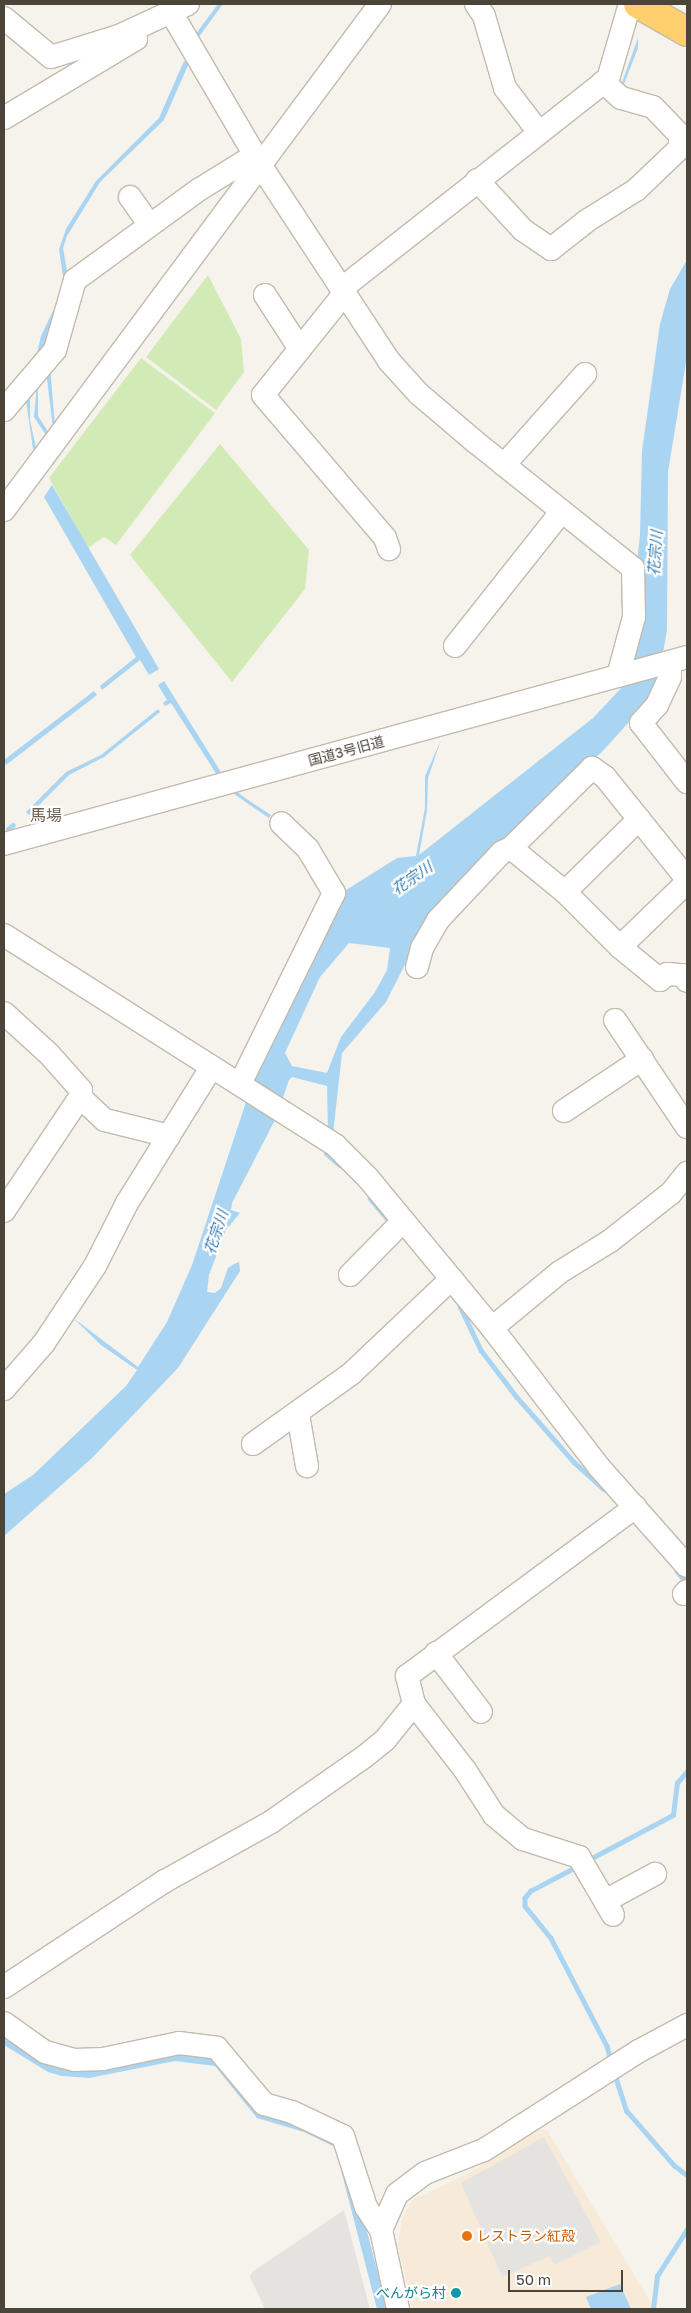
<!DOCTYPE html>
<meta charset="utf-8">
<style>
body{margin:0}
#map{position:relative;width:691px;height:2313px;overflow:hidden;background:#f6f3ec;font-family:"Golos Text","Noto Sans JP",sans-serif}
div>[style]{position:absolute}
.commercial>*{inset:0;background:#f7ead8}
.green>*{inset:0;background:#d2eab5}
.parking>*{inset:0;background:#e5e3e0}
.water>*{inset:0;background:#a9d4f2}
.stream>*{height:4.5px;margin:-2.25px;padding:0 2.25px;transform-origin:2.25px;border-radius:2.25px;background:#a9d4f2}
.roads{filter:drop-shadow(1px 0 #c2bbae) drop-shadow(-1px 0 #c2bbae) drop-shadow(0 1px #c2bbae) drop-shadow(0 -1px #c2bbae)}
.minor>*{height:22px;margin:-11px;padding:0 11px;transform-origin:11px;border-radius:11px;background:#fff}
.highway>*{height:28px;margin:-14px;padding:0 14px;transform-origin:14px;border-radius:14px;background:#ffcf6e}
.dots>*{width:14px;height:14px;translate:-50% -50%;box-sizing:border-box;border:2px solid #fff;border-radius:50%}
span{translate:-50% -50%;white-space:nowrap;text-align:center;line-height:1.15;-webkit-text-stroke:4.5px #fff;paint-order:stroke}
.street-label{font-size:14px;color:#4b4439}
.food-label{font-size:14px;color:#c56008}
.left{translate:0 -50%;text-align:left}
.culture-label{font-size:14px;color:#0d838f}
.right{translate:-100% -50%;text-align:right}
.water-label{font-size:15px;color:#2e7ab2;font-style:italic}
.quarter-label{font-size:16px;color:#6e6250}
.frame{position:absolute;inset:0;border:5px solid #4b4439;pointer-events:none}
.scale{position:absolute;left:508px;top:2270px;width:115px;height:22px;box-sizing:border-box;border:2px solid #4b4439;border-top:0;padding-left:6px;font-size:15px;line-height:18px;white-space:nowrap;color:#4b4439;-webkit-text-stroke:4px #fff;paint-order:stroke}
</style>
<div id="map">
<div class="commercial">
<div style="clip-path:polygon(539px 2130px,547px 2130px,655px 2309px,412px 2309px,398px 2244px,402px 2219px,412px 2200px,467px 2174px)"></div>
</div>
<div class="green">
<div style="clip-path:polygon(208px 275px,241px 339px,244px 372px,216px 410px,146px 357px)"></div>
<div style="clip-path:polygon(141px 358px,215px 413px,116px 545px,104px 537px,88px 548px,49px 478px)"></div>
<div style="clip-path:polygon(220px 444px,309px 550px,305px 589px,232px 682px,130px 555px)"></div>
</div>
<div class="parking">
<div style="clip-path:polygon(544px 2137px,601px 2242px,554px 2265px,550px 2256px,502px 2277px,461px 2183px)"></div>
<div style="clip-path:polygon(344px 2210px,370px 2309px,265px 2309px,250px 2277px,252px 2272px)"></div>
</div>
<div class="water">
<div style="clip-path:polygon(218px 4px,223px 4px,198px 38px,195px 35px)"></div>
<div style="clip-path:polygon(638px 38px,638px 48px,622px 89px,620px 88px)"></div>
<div style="clip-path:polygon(184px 61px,189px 63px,164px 120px,100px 182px,67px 236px,63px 248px,68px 277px,64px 283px,59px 249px,66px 229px,96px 181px,159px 118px)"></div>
<div style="clip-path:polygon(evenodd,687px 260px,687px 356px,668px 472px,667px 630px,657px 686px,648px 701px,600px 754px,582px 766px,424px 927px,386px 1002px,342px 1053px,333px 1134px,328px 1133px,327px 1086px,292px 1077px,289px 1080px,276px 1118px,232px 1203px,231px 1210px,240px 1213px,226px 1230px,209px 1275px,207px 1292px,215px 1293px,221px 1288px,228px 1268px,234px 1264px,239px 1262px,240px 1271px,178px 1368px,92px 1458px,4px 1536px,4px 1494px,33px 1475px,126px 1386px,137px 1370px,101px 1345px,72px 1317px,138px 1367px,167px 1322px,192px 1265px,256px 1072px,343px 892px,397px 858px,416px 856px,425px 808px,425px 776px,441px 740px,428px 778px,427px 810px,419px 855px,593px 718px,624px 685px,640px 535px,642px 451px,660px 324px,670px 289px,687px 260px,349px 943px,390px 948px,387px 970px,375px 992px,341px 1037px,327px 1073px,292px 1066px,285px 1053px,320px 977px,349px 943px)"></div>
<div style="clip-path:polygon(61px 294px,44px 351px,38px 391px,38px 416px,49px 433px,46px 435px,34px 417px,40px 350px,30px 397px,30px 420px,36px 448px,33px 449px,26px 400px,41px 336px)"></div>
<div style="clip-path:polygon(50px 366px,55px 427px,53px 428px,47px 379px)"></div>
<div style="clip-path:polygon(52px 485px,159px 669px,149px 675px,140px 660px,102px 690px,100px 686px,136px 657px,44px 497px)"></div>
<div style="clip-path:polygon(164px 681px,221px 772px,217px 775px,171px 703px,165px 706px,163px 703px,167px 700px,158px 685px)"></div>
<div style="clip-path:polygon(94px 691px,97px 695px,6px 765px,4px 760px)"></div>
<div style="clip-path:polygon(158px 709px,160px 712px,104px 757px,69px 775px,29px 815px,26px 812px,66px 772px,101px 755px)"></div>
<div style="clip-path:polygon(236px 791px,248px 800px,271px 815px,269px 818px,247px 803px,233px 793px)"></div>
<div style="clip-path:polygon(4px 2031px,40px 2054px,181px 2050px,225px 2062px,345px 2147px,387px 2308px,377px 2309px,335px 2147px,304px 2132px,257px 2118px,215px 2066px,175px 2061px,89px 2078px,62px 2076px,48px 2072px,4px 2045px)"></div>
<div style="clip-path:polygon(620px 2284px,631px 2309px,591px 2309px,586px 2297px)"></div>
</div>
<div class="stream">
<div style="left:8px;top:829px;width:6px;rotate:-39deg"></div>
<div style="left:326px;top:1153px;width:18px;rotate:41deg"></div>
<div style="left:370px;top:1198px;width:33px;rotate:50deg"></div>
<div style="left:460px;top:1306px;width:49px;rotate:64.5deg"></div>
<div style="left:481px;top:1350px;width:58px;rotate:52.7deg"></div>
<div style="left:516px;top:1396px;width:88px;rotate:48.7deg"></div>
<div style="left:574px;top:1462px;width:40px;rotate:42deg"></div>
<div style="left:677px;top:1571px;width:16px;rotate:50deg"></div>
<div style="left:588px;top:1860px;width:96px;rotate:-27.9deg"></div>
<div style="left:673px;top:1815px;width:32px;rotate:-83deg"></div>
<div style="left:677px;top:1783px;width:16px;rotate:-50deg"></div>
<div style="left:577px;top:1867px;width:52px;rotate:152.4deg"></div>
<div style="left:531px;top:1891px;width:9px;rotate:131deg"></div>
<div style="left:525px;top:1898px;width:8px;rotate:90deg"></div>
<div style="left:525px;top:1906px;width:41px;rotate:50.9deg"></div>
<div style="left:551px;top:1938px;width:122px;rotate:62.6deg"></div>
<div style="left:607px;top:2046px;width:16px;rotate:75deg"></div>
<div style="left:615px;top:2075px;width:38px;rotate:72deg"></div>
<div style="left:627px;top:2111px;width:72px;rotate:49deg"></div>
<div style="left:674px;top:2165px;width:16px;rotate:38deg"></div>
<div style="left:653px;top:2309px;width:33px;rotate:-83deg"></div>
<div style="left:657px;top:2276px;width:56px;rotate:-57.4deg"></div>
</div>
<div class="roads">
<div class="minor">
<div style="left:476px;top:4px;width:14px;rotate:56deg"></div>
<div style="left:484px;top:16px;width:75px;rotate:73.7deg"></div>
<div style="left:505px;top:88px;width:54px;rotate:52.5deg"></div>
<div style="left:172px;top:14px;width:176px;rotate:59.6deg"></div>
<div style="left:261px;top:166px;width:233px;rotate:56.7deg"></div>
<div style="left:389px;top:361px;width:45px;rotate:47.7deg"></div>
<div style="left:419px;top:394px;width:71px;rotate:40.4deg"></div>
<div style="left:473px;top:440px;width:205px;rotate:38.7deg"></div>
<div style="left:633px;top:568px;width:49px;rotate:88.8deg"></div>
<div style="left:634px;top:617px;width:61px;rotate:105.2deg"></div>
<div style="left:4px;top:18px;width:61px;rotate:39.7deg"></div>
<div style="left:51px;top:57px;width:71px;rotate:-17.2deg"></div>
<div style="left:119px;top:36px;width:76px;rotate:-24.9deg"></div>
<div style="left:4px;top:118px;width:154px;rotate:-30.9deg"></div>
<div style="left:477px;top:180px;width:68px;rotate:47.4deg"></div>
<div style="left:523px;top:230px;width:34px;rotate:34deg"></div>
<div style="left:551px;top:249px;width:47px;rotate:-38.1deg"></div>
<div style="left:588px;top:220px;width:57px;rotate:-32deg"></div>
<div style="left:636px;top:190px;width:61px;rotate:-43.7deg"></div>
<div style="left:680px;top:148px;width:13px;rotate:-90deg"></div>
<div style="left:680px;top:135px;width:39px;rotate:-134deg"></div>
<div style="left:653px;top:107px;width:33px;rotate:-164deg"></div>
<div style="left:621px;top:98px;width:24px;rotate:-138deg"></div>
<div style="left:130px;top:197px;width:33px;rotate:55deg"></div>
<div style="left:341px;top:289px;width:340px;rotate:-38.2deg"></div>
<div style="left:608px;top:79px;width:78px;rotate:-73.7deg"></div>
<div style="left:344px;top:294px;width:129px;rotate:128.7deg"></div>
<div style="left:263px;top:395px;width:188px;rotate:49.5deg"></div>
<div style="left:385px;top:538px;width:12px;rotate:70deg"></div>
<div style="left:265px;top:295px;width:64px;rotate:57.1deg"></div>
<div style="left:4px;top:410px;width:79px;rotate:-49.6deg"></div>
<div style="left:55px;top:350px;width:73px;rotate:-74.1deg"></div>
<div style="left:75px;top:280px;width:155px;rotate:-36.1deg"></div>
<div style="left:200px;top:189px;width:65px;rotate:-31.7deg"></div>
<div style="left:504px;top:465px;width:122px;rotate:-48.3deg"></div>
<div style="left:4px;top:510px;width:630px;rotate:-53.38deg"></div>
<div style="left:455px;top:646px;width:172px;rotate:-51.6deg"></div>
<div style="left:670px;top:662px;width:15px;rotate:90deg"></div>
<div style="left:670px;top:677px;width:31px;rotate:115deg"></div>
<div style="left:657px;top:705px;width:24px;rotate:132deg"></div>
<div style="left:641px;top:723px;width:75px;rotate:52.1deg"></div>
<div style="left:4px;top:844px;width:708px;rotate:-15.31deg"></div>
<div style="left:687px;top:879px;width:131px;rotate:-128.8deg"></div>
<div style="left:605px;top:777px;width:16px;rotate:-145deg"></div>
<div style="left:592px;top:768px;width:114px;rotate:135.4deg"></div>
<div style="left:511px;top:848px;width:70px;rotate:39.2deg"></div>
<div style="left:565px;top:892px;width:78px;rotate:45deg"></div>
<div style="left:620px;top:947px;width:52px;rotate:39.5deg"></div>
<div style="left:660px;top:980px;width:9px;rotate:-41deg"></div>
<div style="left:667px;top:974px;width:16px;rotate:4deg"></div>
<div style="left:683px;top:975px;width:7px;rotate:56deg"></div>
<div style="left:565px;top:892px;width:104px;rotate:-44.6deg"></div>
<div style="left:4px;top:935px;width:393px;rotate:32.4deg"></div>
<div style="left:336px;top:1146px;width:45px;rotate:45deg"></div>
<div style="left:368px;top:1178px;width:195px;rotate:50.4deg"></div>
<div style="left:492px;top:1328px;width:175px;rotate:52.4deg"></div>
<div style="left:599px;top:1467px;width:132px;rotate:48.4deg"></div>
<div style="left:620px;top:947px;width:93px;rotate:-44.1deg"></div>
<div style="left:417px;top:967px;width:20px;rotate:-75deg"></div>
<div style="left:422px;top:948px;width:32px;rotate:-60deg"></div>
<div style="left:438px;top:920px;width:93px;rotate:-46.7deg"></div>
<div style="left:502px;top:852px;width:10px;rotate:-24deg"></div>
<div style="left:4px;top:1013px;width:61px;rotate:42.3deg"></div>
<div style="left:49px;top:1054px;width:48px;rotate:48.4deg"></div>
<div style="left:81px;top:1090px;width:7px;rotate:98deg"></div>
<div style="left:80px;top:1097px;width:137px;rotate:123.7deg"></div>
<div style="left:615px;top:1020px;width:129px;rotate:56.1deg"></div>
<div style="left:240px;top:1084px;width:213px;rotate:-63.8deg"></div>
<div style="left:334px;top:893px;width:51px;rotate:-120.6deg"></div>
<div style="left:308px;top:849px;width:37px;rotate:-136deg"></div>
<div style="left:80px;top:1097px;width:34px;rotate:43deg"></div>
<div style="left:105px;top:1120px;width:66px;rotate:14deg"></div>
<div style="left:564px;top:1111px;width:94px;rotate:-33.7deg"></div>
<div style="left:350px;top:1275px;width:76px;rotate:-45.5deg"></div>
<div style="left:492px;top:1328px;width:88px;rotate:-39.5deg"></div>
<div style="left:560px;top:1272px;width:59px;rotate:-31.8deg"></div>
<div style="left:610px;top:1241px;width:78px;rotate:-38.2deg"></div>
<div style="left:671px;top:1193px;width:26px;rotate:-51deg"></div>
<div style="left:4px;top:1389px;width:61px;rotate:-49deg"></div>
<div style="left:44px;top:1343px;width:92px;rotate:-56.5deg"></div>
<div style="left:95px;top:1266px;width:71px;rotate:-63.1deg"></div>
<div style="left:127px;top:1203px;width:159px;rotate:-58.1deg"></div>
<div style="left:298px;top:1414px;width:53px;rotate:80.2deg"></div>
<div style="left:253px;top:1444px;width:122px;rotate:-35.6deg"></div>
<div style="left:352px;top:1373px;width:137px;rotate:-43.5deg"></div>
<div style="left:684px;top:1594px;width:4px;rotate:-45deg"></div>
<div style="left:436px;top:1653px;width:74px;rotate:52.7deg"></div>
<div style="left:414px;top:1704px;width:83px;rotate:52.3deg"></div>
<div style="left:465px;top:1770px;width:54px;rotate:57.2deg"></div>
<div style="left:494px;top:1815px;width:38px;rotate:40deg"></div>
<div style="left:523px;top:1839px;width:59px;rotate:17.8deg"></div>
<div style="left:579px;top:1857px;width:67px;rotate:59.6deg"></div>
<div style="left:605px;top:1901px;width:57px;rotate:-28.4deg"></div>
<div style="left:4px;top:1987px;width:193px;rotate:-33.4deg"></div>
<div style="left:165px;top:1881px;width:121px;rotate:-29.1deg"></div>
<div style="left:271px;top:1822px;width:113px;rotate:-35deg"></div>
<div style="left:364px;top:1757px;width:27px;rotate:-39deg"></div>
<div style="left:385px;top:1740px;width:46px;rotate:-51.1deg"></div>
<div style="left:414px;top:1704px;width:29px;rotate:-104deg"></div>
<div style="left:407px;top:1676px;width:284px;rotate:-36.5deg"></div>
<div style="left:4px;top:2023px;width:50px;rotate:35.3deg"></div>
<div style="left:45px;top:2052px;width:31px;rotate:15deg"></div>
<div style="left:75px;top:2060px;width:28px;rotate:-2deg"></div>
<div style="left:103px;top:2059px;width:78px;rotate:-11.9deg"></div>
<div style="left:179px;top:2043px;width:38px;rotate:7deg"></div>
<div style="left:217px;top:2048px;width:73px;rotate:50deg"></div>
<div style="left:264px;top:2104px;width:29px;rotate:16deg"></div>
<div style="left:292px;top:2112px;width:56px;rotate:25.2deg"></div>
<div style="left:343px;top:2136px;width:75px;rotate:72.1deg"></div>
<div style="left:366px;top:2207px;width:27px;rotate:57deg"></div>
<div style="left:398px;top:2309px;width:81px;rotate:-102.1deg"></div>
<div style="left:381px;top:2230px;width:39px;rotate:-66deg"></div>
<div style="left:397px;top:2194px;width:35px;rotate:-37deg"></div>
<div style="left:425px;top:2173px;width:63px;rotate:-21.3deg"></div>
<div style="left:484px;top:2150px;width:184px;rotate:-32.6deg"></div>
<div style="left:639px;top:2051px;width:55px;rotate:-28.4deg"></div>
</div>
<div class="highway">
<div style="left:638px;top:4px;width:56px;rotate:29.7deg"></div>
</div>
</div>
<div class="dots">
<div style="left:467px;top:2236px;background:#e8710a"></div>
<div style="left:456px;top:2293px;background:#0f9aa8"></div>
</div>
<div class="street-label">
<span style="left:346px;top:751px;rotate:-15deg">国道3号旧道</span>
</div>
<div class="food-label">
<span class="left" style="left:477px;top:2236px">レストラン紅殻</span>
</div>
<div class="culture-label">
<span class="right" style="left:446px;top:2293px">べんがら村</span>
</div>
<div class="water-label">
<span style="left:655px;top:553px;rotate:-86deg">花宗川</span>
<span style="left:412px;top:878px;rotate:-35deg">花宗川</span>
<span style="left:216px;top:1232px;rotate:-72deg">花宗川</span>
</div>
<div class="quarter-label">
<span style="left:46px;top:815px">馬場</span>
</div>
<div class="frame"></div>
<div class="scale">50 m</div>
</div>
